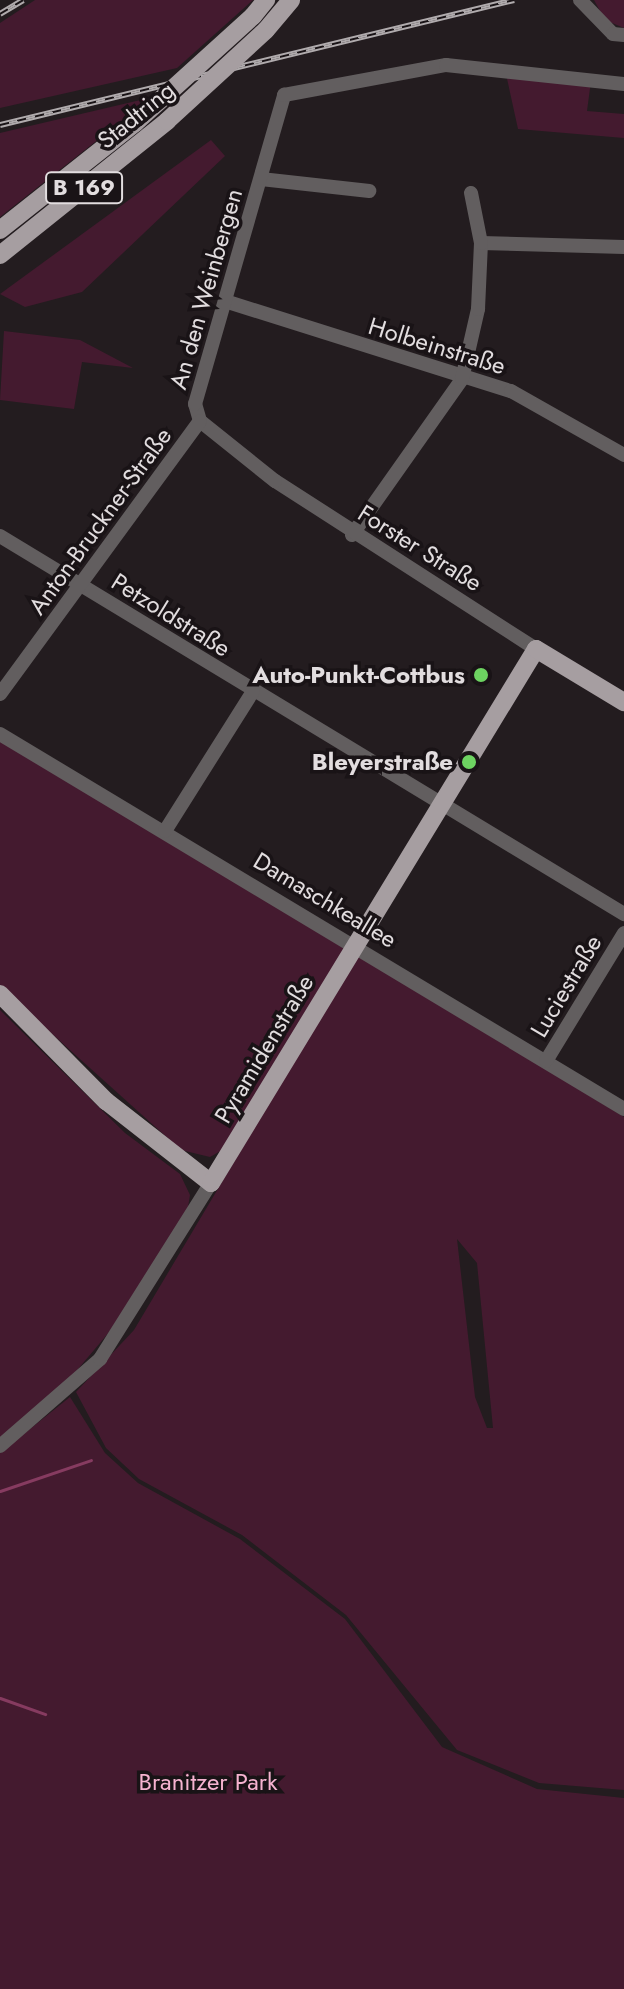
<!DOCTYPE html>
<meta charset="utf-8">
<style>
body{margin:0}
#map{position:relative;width:624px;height:1989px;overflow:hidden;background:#231c1f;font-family:Jost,sans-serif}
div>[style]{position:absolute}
.green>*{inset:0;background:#441a2f}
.stream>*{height:3px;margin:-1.5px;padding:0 1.5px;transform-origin:1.5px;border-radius:1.5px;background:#863b60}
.minor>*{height:14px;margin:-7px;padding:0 7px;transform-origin:7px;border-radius:7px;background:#625e5f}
.major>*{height:18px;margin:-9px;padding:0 9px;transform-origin:9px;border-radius:9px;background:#a69ea1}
.rail>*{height:6px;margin-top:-3px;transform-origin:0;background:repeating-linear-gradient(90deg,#191316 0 9px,#b0abad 0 18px);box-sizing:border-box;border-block:2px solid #b0abad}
.major-bridge>*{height:18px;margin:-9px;padding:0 9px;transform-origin:9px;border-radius:9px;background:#a69ea1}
.dots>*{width:22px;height:22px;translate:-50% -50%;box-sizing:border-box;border:4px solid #191316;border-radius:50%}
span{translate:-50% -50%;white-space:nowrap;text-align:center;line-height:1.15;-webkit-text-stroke:7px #191316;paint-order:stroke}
.shield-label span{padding:2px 6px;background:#191316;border:2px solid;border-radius:6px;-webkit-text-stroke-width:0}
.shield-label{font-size:22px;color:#e2dddf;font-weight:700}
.street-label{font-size:24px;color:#e2dddf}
.poi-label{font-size:24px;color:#e2dddf;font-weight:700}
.right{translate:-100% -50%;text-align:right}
.park-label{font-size:24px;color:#f6b3d0}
</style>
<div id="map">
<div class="green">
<div style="clip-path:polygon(35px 0,253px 0,177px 68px,0 108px,0 23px)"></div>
<div style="clip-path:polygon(594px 0,624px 0,624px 28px,605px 20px)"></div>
<div style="clip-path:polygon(506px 74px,591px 81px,587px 111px,624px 114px,624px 138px,518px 129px)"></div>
<div style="clip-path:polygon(149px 98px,128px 116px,0 217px,0 133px)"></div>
<div style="clip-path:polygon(211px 140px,225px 156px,82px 292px,25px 307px,0 294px)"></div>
<div style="clip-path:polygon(4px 331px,80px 340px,133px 368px,82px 362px,74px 409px,0 400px)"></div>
<div style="clip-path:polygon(0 741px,348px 947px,224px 1149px,210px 1157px,181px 1150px,0 987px)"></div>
<div style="clip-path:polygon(evenodd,358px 953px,624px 1117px,624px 1790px,539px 1783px,457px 1750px,346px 1615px,242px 1535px,139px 1479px,106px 1448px,76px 1392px,134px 1330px,358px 953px,457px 1239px,477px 1263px,493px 1428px,487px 1428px,475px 1397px,457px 1239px)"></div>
<div style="clip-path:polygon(0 1010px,125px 1133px,180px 1174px,190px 1195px,187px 1213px,127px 1311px,67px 1382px,0 1438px)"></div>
<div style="clip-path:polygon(70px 1397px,105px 1453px,138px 1483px,240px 1539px,345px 1619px,442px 1747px,537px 1789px,624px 1798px,624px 1989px,0 1989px,0 1453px)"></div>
</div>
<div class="stream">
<div style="left:0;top:1491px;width:96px;rotate:-18.8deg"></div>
<div style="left:0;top:1698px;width:48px;rotate:19.6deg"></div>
</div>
<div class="minor">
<div style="left:580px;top:0;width:47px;rotate:45.9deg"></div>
<div style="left:613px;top:34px;width:11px;rotate:5deg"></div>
<div style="left:261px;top:179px;width:109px;rotate:6.3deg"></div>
<div style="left:481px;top:243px;width:143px;rotate:1.6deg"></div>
<div style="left:228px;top:302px;width:297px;rotate:17.5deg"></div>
<div style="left:511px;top:391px;width:130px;rotate:29.5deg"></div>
<div style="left:352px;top:535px;width:191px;rotate:-54.8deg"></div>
<div style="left:462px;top:379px;width:72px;rotate:-77.1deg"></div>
<div style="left:478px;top:309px;width:66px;rotate:-87.4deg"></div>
<div style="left:481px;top:243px;width:51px;rotate:-101.3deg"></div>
<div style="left:0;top:536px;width:730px;rotate:31.21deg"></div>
<div style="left:536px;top:649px;width:310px;rotate:-147.2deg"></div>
<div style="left:275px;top:481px;width:96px;rotate:-141.3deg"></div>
<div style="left:200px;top:421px;width:18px;rotate:-106deg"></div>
<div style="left:195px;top:404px;width:322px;rotate:-73.9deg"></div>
<div style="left:284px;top:95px;width:165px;rotate:-10.5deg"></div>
<div style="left:446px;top:65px;width:179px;rotate:6.1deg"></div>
<div style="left:0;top:694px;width:338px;rotate:-53.8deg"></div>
<div style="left:0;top:734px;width:728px;rotate:31deg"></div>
<div style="left:165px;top:831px;width:165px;rotate:-57.8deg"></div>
<div style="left:546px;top:1061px;width:150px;rotate:-58.6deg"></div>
<div style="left:0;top:1446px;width:133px;rotate:-41deg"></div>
<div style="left:100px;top:1359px;width:208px;rotate:-57.8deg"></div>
</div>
<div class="major">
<div style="left:253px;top:16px;width:21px;rotate:-51deg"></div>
<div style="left:266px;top:30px;width:39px;rotate:-50deg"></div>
<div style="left:0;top:230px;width:172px;rotate:-38.4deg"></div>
<div style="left:0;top:255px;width:214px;rotate:-38.7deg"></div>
<div style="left:0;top:994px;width:151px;rotate:45.3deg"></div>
<div style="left:106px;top:1101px;width:133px;rotate:38deg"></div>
<div style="left:211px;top:1183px;width:625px;rotate:-58.67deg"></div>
<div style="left:536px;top:649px;width:103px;rotate:31.1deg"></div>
</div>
<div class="rail">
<div style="left:0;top:14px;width:27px;rotate:-31deg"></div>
<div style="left:0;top:125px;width:529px;rotate:-13.67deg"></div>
</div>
<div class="major-bridge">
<div style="left:167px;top:121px;width:134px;rotate:-42.6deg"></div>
<div style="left:135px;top:123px;width:159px;rotate:-42.2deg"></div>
</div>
<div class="dots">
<div style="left:481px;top:675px;background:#6dd361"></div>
<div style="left:469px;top:762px;background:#6dd361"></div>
</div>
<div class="shield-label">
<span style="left:84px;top:188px">B 169</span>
</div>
<div class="street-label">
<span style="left:136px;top:115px;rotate:-39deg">Stadtring</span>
<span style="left:206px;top:289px;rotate:-74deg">An den Weinbergen</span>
<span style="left:437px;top:346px;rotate:17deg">Holbeinstraße</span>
<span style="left:100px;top:521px;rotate:-54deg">Anton-Bruckner-Straße</span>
<span style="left:420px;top:548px;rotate:32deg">Forster Straße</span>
<span style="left:171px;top:615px;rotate:32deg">Petzoldstraße</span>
<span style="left:325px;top:900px;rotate:31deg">Damaschkeallee</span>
<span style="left:566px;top:986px;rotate:-59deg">Luciestraße</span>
<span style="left:264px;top:1049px;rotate:-59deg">Pyramidenstraße</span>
</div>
<div class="poi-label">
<span class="right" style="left:465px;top:675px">Auto-Punkt-Cottbus</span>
<span class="right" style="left:453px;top:762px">Bleyerstraße</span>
</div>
<div class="park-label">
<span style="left:208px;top:1782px">Branitzer Park</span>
</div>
</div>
